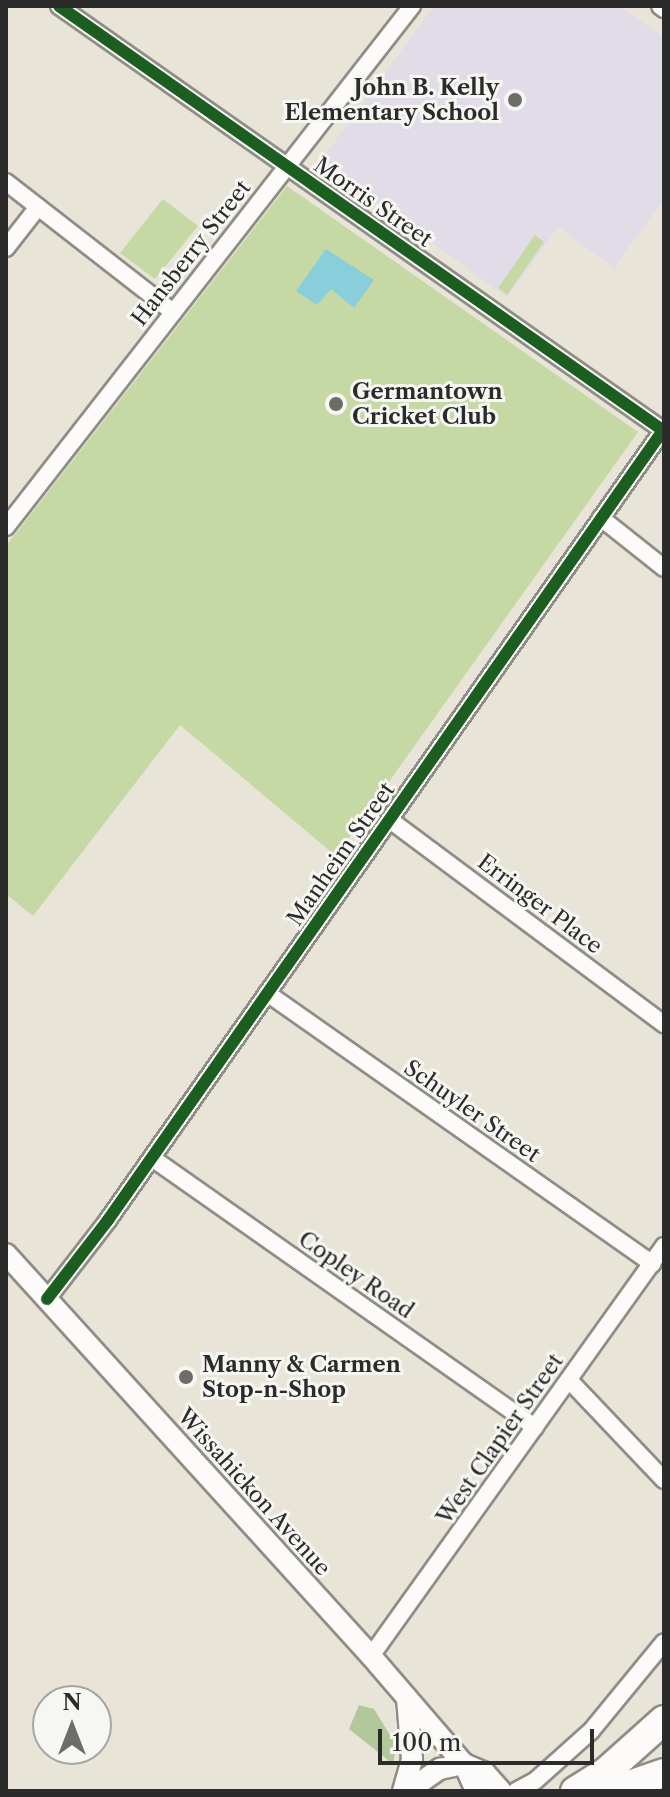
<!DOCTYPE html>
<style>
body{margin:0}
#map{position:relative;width:670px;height:1797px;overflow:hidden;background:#e8e4d7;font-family:"Libre Caslon Text",serif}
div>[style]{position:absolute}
.built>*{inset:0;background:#e1dce8}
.green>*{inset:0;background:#c6d8a3}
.forest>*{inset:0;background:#b3c89a}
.water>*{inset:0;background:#89cfdb}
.roads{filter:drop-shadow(2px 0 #8f8d87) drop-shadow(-2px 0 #8f8d87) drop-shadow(0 2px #8f8d87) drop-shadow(0 -2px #8f8d87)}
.minor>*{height:16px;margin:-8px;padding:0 8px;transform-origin:8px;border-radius:8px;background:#fcfbf9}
.tertiary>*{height:20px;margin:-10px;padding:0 10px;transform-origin:10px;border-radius:10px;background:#fcfbf9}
.motorway>*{height:28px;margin:-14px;padding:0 14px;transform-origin:14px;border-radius:14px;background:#fcfbf9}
.cycleway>*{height:12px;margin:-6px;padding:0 6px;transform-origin:6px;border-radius:6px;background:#1b5e20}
.dots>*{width:22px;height:22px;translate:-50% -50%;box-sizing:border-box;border:4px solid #f6f6f2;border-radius:50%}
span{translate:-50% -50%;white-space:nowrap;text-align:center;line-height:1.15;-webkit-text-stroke:6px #f6f6f2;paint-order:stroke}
.poi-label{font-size:22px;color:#2b2b2b;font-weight:700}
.right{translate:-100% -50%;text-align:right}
.left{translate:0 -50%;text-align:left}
.street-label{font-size:22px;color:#2b2b2b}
.frame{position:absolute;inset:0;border:8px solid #2b2b2b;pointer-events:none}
.north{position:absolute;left:32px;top:1685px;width:80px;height:80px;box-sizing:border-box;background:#f6f6f2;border:2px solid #a5a5a2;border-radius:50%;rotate:0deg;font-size:22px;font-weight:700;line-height:32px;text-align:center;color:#2b2b2b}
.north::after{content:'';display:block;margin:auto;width:28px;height:36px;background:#6d6c67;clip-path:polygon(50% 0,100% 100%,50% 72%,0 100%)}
.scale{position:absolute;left:378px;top:1729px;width:216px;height:36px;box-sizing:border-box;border:4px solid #2b2b2b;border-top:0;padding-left:10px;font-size:24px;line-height:28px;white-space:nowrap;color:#2b2b2b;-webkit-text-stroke:6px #f6f6f2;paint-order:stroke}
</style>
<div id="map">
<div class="built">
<div style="clip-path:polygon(434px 6px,620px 6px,664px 38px,664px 199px,614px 268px,558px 227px,507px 297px,320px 162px)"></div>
</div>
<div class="green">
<div style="clip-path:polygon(287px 186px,638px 432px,336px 856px,180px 725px,33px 916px,6px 894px,6px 546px)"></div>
<div style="clip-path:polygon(163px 199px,198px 226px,155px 279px,120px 253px)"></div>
<div style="clip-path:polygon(535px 235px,544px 242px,507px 295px,498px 288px)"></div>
</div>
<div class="forest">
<div style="clip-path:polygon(359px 1705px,374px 1709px,396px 1745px,393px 1764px,349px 1729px)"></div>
</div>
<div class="water">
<div style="clip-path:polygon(326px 249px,374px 280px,354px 308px,331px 289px,317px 305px,296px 291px)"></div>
</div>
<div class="roads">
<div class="minor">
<div style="left:59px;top:6px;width:739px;rotate:35.09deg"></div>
<div style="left:660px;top:6px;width:5px;rotate:37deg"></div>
<div style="left:6px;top:182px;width:212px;rotate:37.9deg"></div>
<div style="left:6px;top:248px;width:52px;rotate:-52deg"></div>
<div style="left:601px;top:518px;width:80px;rotate:38.4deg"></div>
<div style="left:6px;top:527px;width:661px;rotate:-52.07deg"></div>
<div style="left:390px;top:820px;width:342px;rotate:36.7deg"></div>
<div style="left:267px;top:993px;width:471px;rotate:35.1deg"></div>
<div style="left:152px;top:1158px;width:468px;rotate:35.1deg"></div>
<div style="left:47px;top:1299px;width:100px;rotate:-52.3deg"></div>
<div style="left:108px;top:1220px;width:967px;rotate:-54.9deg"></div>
<div style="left:569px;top:1380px;width:138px;rotate:46.5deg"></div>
<div style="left:371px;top:1656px;width:504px;rotate:-54.45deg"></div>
<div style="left:516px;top:1791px;width:21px;rotate:-28deg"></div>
<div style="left:535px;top:1781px;width:75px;rotate:-41.8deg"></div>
<div style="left:591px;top:1731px;width:115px;rotate:-50.6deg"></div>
</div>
<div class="tertiary">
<div style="left:6px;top:1254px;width:543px;rotate:47.76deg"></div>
<div style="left:371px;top:1656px;width:143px;rotate:49.3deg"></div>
<div style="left:464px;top:1764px;width:30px;rotate:66deg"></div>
<div style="left:464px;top:1764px;width:23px;rotate:23deg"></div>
<div style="left:485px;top:1773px;width:24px;rotate:48deg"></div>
<div style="left:403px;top:1791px;width:33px;rotate:-74deg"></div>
<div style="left:412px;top:1759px;width:61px;rotate:-94.7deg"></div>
<div style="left:408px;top:1791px;width:39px;rotate:-35deg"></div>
<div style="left:440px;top:1769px;width:25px;rotate:-12deg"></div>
</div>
<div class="motorway">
<div style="left:575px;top:1791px;width:39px;rotate:-32deg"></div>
<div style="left:608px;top:1770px;width:75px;rotate:-41.8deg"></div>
<div style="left:612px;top:1791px;width:55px;rotate:-19.1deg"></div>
</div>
</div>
<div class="cycleway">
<div style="left:59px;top:6px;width:739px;rotate:35.09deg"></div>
<div style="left:47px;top:1299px;width:100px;rotate:-52.3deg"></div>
<div style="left:108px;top:1220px;width:967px;rotate:-54.9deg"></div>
</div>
<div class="dots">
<div style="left:515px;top:100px;background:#6d6c67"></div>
<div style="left:336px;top:404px;background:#6d6c67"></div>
<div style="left:186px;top:1377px;background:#6d6c67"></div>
</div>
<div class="poi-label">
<span class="right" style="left:499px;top:100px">John B. Kelly<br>Elementary School</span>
<span class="left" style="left:352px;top:404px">Germantown<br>Cricket Club</span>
<span class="left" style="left:202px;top:1377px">Manny &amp; Carmen<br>Stop-n-Shop</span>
</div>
<div class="street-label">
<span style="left:373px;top:202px;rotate:35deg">Morris Street</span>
<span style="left:191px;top:253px;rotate:-52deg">Hansberry Street</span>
<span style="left:341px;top:854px;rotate:-55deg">Manheim Street</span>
<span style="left:540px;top:904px;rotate:37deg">Erringer Place</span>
<span style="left:472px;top:1111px;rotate:35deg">Schuyler Street</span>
<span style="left:356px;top:1275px;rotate:35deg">Copley Road</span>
<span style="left:500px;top:1439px;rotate:-55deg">West Clapier Street</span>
<span style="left:254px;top:1492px;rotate:48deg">Wissahickon Avenue</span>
</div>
<div class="frame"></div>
<div class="north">N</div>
<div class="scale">100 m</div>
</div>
